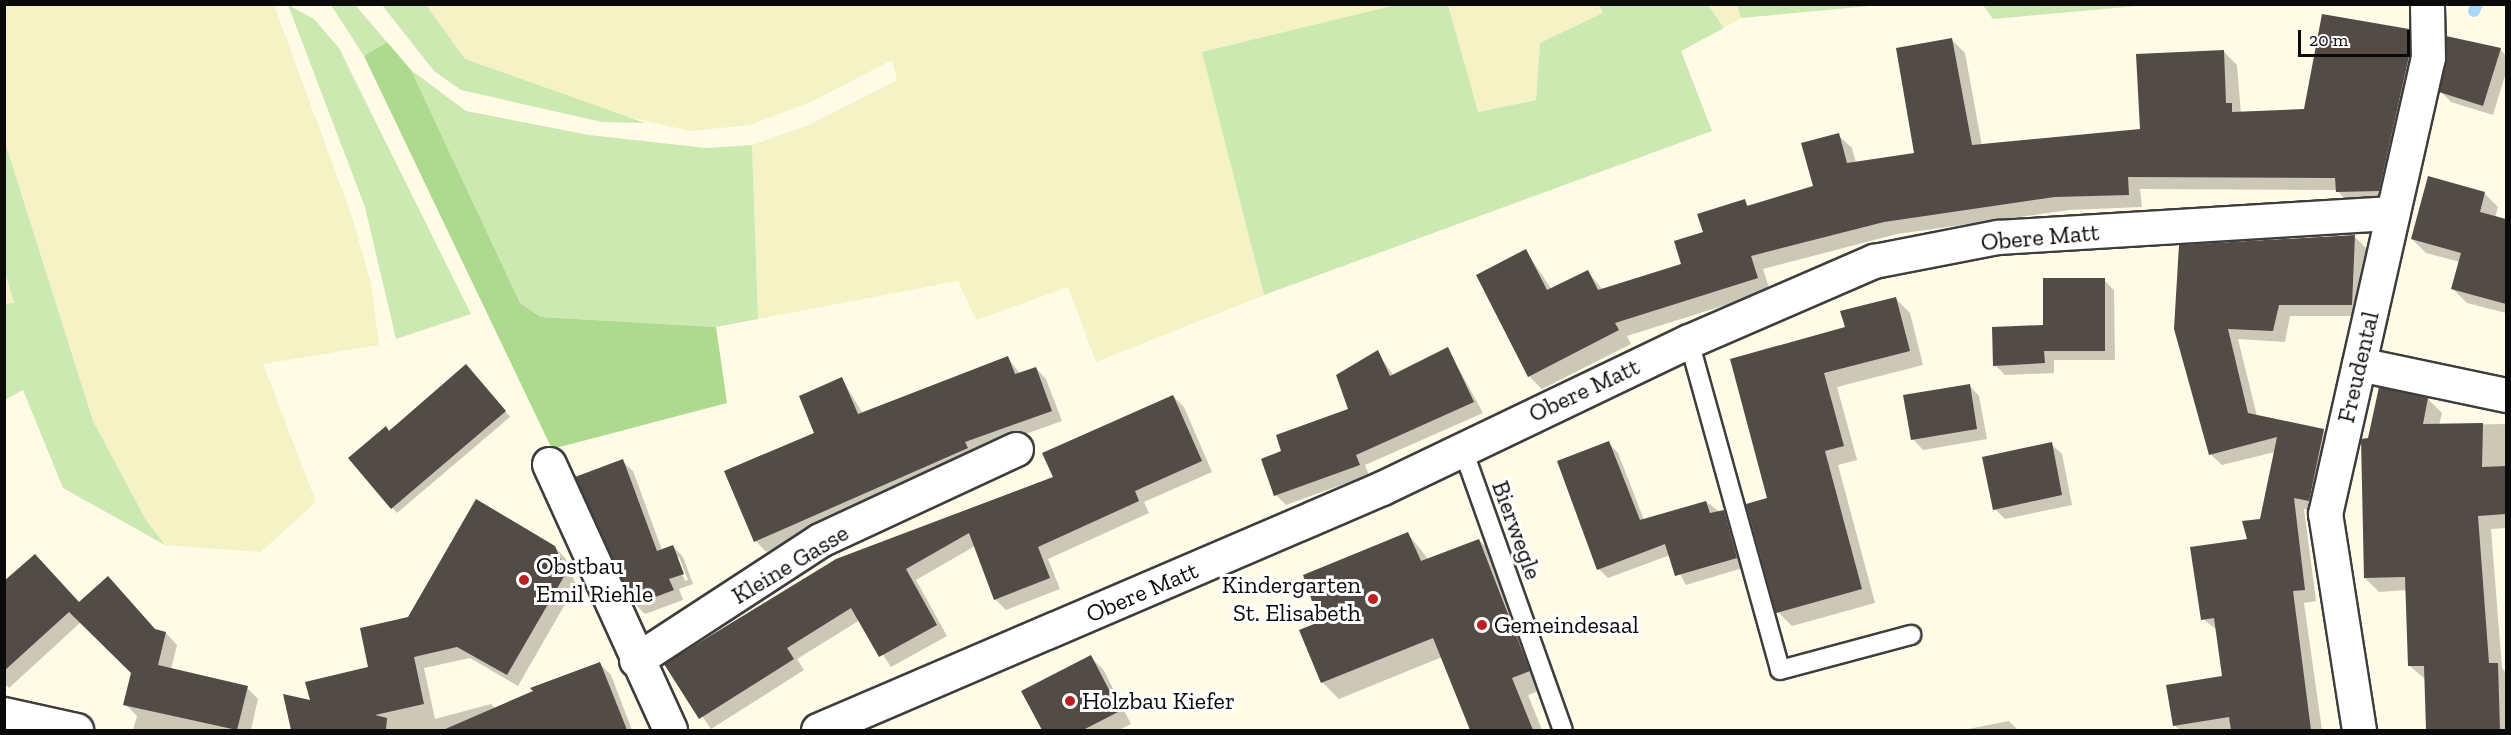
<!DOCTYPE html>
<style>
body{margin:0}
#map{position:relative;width:2511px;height:735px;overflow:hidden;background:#fffbe6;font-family:"Zilla Slab",serif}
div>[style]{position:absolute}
.farmland>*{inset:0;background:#f5f3c6}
.green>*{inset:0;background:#cbe9b0}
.forest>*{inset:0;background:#adda8f}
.shadow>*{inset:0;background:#0003}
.stream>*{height:12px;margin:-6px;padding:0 6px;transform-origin:6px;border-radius:6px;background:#a9d7f8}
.building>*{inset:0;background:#524b46}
.roads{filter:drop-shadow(2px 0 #3d3d3d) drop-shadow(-2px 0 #3d3d3d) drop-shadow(0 2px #3d3d3d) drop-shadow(0 -2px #3d3d3d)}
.service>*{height:18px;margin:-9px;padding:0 9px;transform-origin:9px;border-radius:9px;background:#fff}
.minor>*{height:33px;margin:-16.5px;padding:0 16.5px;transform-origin:16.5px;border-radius:16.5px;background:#fff}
.dots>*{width:16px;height:16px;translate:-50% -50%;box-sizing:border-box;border:3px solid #fff;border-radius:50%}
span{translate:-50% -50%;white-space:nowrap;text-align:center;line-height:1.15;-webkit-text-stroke:6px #fff;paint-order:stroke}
.street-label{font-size:24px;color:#0a0a0a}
.poi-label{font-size:24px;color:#0a0a0a}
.left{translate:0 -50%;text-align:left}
.right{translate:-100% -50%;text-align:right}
.frame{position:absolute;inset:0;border:6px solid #0a0a0a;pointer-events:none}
.scale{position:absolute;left:2298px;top:30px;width:112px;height:27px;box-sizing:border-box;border:3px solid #0a0a0a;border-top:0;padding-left:8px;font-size:18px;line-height:21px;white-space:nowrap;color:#0a0a0a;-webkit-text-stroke:4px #fff;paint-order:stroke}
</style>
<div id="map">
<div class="farmland">
<div style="clip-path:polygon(4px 5px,274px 5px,352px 217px,371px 283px,379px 345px,263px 364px,316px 502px,261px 552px,165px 545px,146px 520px,93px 421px,5px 142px)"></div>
<div style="clip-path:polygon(426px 5px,1400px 5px,1203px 52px,1264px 295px,1096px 362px,1068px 287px,976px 320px,958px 281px,758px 319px,752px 145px,809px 125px,897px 80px,892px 60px,813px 101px,750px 125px,691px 131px,617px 115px,465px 59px)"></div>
<div style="clip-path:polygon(1448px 5px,1599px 5px,1604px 13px,1540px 43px,1536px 100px,1477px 112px)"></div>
<div style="clip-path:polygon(1708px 5px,1737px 5px,1741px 18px,1724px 28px)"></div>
<div style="clip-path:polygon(5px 272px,14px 304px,5px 304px)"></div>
</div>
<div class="green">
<div style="clip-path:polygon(1400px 4px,1448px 5px,1478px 112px,1536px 100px,1540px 43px,1603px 13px,1599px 5px,1708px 5px,1724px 28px,1681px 51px,1712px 131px,1264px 295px,1202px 52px)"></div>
<div style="clip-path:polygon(288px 5px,314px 19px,339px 48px,471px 314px,396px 339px,365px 207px)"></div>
<div style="clip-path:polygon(331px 5px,355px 5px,387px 42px,364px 56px)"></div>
<div style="clip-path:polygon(382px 5px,426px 5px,465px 59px,645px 123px,602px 122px,461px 90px,434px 71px)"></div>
<div style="clip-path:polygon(1881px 5px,1741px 18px,1737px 5px,1737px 4px)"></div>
<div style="clip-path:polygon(1983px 5px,2148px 5px,1993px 19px)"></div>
<div style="clip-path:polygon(411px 70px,466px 111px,589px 135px,706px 148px,752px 145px,758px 319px,716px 327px,541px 317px,520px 303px)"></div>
<div style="clip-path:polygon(5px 142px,93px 421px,146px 520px,165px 545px,63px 488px,23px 390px,5px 400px,5px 304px,14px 303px,5px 272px)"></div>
</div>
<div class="forest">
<div style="clip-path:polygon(387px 42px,411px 70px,520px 303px,541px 317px,716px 327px,727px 403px,552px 449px,364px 56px)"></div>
</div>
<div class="shadow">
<div style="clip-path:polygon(2408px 30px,2421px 44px,2392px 203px,2350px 205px,2337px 190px,2140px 189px,2142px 207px,2069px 210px,1897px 234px,1763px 269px,1770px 291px,1627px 336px,1631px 344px,1542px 389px,1529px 376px,1526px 251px,1552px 290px,1588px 272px,1603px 290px,1683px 265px,1705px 233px,1744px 201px,1750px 207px,1815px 187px,1838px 135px,1852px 148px,1856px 163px,1916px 155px,1952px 40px,1965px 53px,1982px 146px,2141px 130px,2224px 52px,2237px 65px,2241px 114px,2305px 111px)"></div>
<div style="clip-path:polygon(2500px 49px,2506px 56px,2506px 72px,2493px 115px,2451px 102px,2441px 92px)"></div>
<div style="clip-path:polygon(2484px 193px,2498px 207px,2495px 218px,2506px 221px,2506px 313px,2467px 303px,2453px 289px,2460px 262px,2426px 253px,2412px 239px)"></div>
<div style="clip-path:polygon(2354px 236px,2366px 248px,2363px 316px,2290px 316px,2285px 342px,2238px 339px,2257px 416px,2323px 430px,2335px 442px,2320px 512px,2304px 509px,2316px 601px,2304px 603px,2322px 730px,2180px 730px,2174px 725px,2224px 677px,2217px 630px,2203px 619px,2261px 520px,2275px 452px,2222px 465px,2210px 454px,2176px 328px)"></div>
<div style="clip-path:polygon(2104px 280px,2114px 290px,2115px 360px,2054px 360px,2054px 373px,2005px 375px,1995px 365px)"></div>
<div style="clip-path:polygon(1896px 299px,1910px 313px,1923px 365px,1837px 387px,1857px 460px,1838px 465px,1875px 603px,1792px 626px,1778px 612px,1769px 499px,1732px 360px,1846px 329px)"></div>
<div style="clip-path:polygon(1448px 349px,1483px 413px,1365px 465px,1369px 475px,1286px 505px,1276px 495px,1283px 452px,1350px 410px,1377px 352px,1394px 376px)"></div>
<div style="clip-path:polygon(1008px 358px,1020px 374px,1036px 368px,1046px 379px,1062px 421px,974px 452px,977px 458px,766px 552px,756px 541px,726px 472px,816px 434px,842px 379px,863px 414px)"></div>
<div style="clip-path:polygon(471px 371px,510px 417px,397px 513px,350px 458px)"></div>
<div style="clip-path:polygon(1969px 385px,1979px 396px,1987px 439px,1923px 450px,1913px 439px)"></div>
<div style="clip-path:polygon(1173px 396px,1184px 407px,1212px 472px,1144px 502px,1149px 513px,1048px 559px,1060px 589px,1006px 610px,995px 599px,975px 546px,916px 580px,947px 636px,891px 667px,860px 620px,797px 659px,804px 670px,711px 729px,666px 664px,1055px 477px)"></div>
<div style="clip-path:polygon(2428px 399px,2442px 413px,2439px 425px,2506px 424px,2506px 528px,2491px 529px,2502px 668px,2506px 673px,2506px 730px,2428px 730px,2426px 680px,2410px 666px,2407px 590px,2379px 592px,2365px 578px,2369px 439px)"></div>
<div style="clip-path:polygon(1609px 443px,1618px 453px,1644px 520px,1706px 502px,1733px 521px,1746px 567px,1686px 585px,1670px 555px,1608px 578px,1599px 569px)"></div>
<div style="clip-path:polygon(2051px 444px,2062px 454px,2072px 505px,2005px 519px,1995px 509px)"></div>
<div style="clip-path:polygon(evenodd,622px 461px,633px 471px,662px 550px,673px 546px,683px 557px,693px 584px,679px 589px,683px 600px,645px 614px,635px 604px,622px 461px,676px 557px,679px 557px,688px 580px,685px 581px,676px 557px)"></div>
<div style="clip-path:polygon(1408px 534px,1429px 560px,1479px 540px,1496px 557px,1546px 688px,1528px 695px,1542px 730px,1484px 730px,1442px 657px,1339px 699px,1322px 682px,1321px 622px)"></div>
<div style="clip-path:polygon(555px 547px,566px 559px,576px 585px,518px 686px,470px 658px,424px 668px,435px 719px,491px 704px,495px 708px,600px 664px,611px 675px,632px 730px,293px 730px,285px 696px,312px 702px,370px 668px,409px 618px)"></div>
<div style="clip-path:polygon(4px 582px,166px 633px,177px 645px,171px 669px,247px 688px,258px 699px,251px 730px,133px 730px,137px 716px,125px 704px,133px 672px,81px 622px,9px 688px,4px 683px)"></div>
<div style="clip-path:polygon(1090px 657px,1103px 669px,1131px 724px,1119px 730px,1042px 730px,1023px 692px)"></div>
<div style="clip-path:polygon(2009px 721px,2018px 730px,1963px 730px)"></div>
</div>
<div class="stream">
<div style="left:2474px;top:11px;width:8px;rotate:-67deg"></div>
</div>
<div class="building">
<div style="clip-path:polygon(2322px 14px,2409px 29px,2409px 56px,2379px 191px,2336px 192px,2335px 178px,2128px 177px,2129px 195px,2055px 197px,1884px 222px,1751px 256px,1758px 278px,1615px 323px,1619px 330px,1528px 377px,1476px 275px,1526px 249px,1547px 290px,1588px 270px,1598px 290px,1681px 264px,1674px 241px,1703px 232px,1697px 214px,1745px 199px,1747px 206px,1813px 186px,1801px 143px,1839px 133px,1847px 163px,1914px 153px,1896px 48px,1952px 38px,1972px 145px,2140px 129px,2136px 54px,2224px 50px,2226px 103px,2232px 103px,2232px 112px,2304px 109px)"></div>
<div style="clip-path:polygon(2446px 36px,2501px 48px,2483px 106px,2439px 92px)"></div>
<div style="clip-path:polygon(2428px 176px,2485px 192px,2480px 212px,2506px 219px,2506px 304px,2451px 289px,2461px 253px,2411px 239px)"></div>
<div style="clip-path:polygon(2355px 235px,2352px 305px,2279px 305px,2273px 331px,2228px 329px,2248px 413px,2324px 429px,2309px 501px,2294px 498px,2305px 590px,2293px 591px,2311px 730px,2231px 730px,2229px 717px,2173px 726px,2166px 685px,2222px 676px,2214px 618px,2201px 620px,2190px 547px,2247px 539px,2242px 521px,2260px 519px,2277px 437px,2209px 455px,2174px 329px,2179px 245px)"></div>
<div style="clip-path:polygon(2043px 278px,2105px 278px,2105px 351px,2044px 351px,2045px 363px,1993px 366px,1992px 327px,2043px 325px)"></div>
<div style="clip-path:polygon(1896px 297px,1910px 351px,1824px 373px,1844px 446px,1825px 451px,1862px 589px,1776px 613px,1746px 504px,1767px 498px,1730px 359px,1845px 327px,1840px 311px)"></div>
<div style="clip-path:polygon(1448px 347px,1474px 402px,1356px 455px,1360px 465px,1274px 496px,1261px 459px,1281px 451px,1276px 435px,1348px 409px,1336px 375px,1378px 350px,1390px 376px)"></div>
<div style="clip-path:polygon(1008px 356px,1015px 374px,1036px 367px,1052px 411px,965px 442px,968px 448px,754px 542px,724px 471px,814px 433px,799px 396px,842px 377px,858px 414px)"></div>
<div style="clip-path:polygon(466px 364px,506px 411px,391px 509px,348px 458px,386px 426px,389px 431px)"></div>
<div style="clip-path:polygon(1970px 384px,1977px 429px,1911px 440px,1903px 395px)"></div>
<div style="clip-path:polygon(2379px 387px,2428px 398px,2423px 424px,2483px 423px,2482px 467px,2506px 466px,2506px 514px,2478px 516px,2489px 663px,2498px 663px,2500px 730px,2426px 730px,2424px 666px,2408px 666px,2405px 577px,2364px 578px,2361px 439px,2368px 438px)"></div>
<div style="clip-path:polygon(1173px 395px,1202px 461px,1135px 491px,1139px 501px,1038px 547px,1050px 578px,994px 600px,969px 533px,906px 569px,937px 625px,879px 657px,851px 608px,787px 648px,794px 659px,699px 719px,664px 664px,836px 559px,1053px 477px,1042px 453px)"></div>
<div style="clip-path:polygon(1609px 441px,1640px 520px,1706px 501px,1710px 513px,1724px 510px,1737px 558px,1675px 576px,1665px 544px,1597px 570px,1557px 461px)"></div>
<div style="clip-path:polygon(2052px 442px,2062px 495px,1993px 510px,1982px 457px)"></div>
<div style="clip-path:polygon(623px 459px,657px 551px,673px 545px,684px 574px,669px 579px,674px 590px,634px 605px,575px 477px)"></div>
<div style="clip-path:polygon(476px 499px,555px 546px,566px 573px,507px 675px,457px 647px,414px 657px,424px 704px,375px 715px,387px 718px,386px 730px,291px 730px,283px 694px,310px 700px,305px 682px,368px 667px,360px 628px,408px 617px)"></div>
<div style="clip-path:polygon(1408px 532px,1421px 561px,1479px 539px,1530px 671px,1512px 678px,1533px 730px,1470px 730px,1433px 638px,1321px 683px,1299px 630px,1319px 622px,1303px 575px)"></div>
<div style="clip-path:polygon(35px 554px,79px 602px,108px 576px,155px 629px,166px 632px,158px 665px,248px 686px,237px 730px,123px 705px,131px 673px,69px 612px,4px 671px,4px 581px)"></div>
<div style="clip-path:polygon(1091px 655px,1120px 711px,1083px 730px,1042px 730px,1021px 691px)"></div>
<div style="clip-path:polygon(600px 662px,627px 730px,443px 730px,533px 691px,530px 688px)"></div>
</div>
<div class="roads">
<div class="service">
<div style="left:1689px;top:341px;width:341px;rotate:74.5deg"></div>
<div style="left:1780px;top:670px;width:136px;rotate:-15deg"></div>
<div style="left:1462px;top:447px;width:300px;rotate:70.4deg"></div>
</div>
<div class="minor">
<div style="left:2359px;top:364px;width:150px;rotate:11.9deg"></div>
<div style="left:549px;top:464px;width:292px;rotate:65.5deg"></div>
<div style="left:636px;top:660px;width:220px;rotate:-33.1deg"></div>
<div style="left:820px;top:540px;width:216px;rotate:-24.9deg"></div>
<div style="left:4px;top:714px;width:74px;rotate:12.5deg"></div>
<div style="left:818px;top:730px;width:614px;rotate:-23.22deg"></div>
<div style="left:1382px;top:488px;width:340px;rotate:-25.6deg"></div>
<div style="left:1689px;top:341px;width:202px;rotate:-23.4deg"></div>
<div style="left:1874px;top:261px;width:126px;rotate:-11deg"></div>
<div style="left:1998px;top:237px;width:395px;rotate:-3.5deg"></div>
<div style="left:2359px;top:730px;width:219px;rotate:-98.9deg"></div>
<div style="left:2325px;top:514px;width:467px;rotate:-77.3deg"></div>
<div style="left:2428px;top:58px;width:54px;rotate:-91.1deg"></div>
</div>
</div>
<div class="dots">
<div style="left:524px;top:580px;background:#bc1f1f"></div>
<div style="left:1373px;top:599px;background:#bc1f1f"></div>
<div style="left:1482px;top:625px;background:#bc1f1f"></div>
<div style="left:1070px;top:701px;background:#bc1f1f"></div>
</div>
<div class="street-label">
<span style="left:2040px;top:237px;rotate:-5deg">Obere Matt</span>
<span style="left:2358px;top:367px;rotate:-77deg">Freudental</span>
<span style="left:1584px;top:390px;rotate:-25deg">Obere Matt</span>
<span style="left:1517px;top:530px;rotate:70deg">Bierwegle</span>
<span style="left:790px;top:564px;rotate:-31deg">Kleine Gasse</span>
<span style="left:1142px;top:592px;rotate:-23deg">Obere Matt</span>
</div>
<div class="poi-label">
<span class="left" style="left:536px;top:580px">Obstbau<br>Emil Riehle</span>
<span class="right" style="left:1361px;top:599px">Kindergarten<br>St. Elisabeth</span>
<span class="left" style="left:1494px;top:625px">Gemeindesaal</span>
<span class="left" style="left:1082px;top:701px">Holzbau Kiefer</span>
</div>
<div class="frame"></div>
<div class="scale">20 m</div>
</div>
